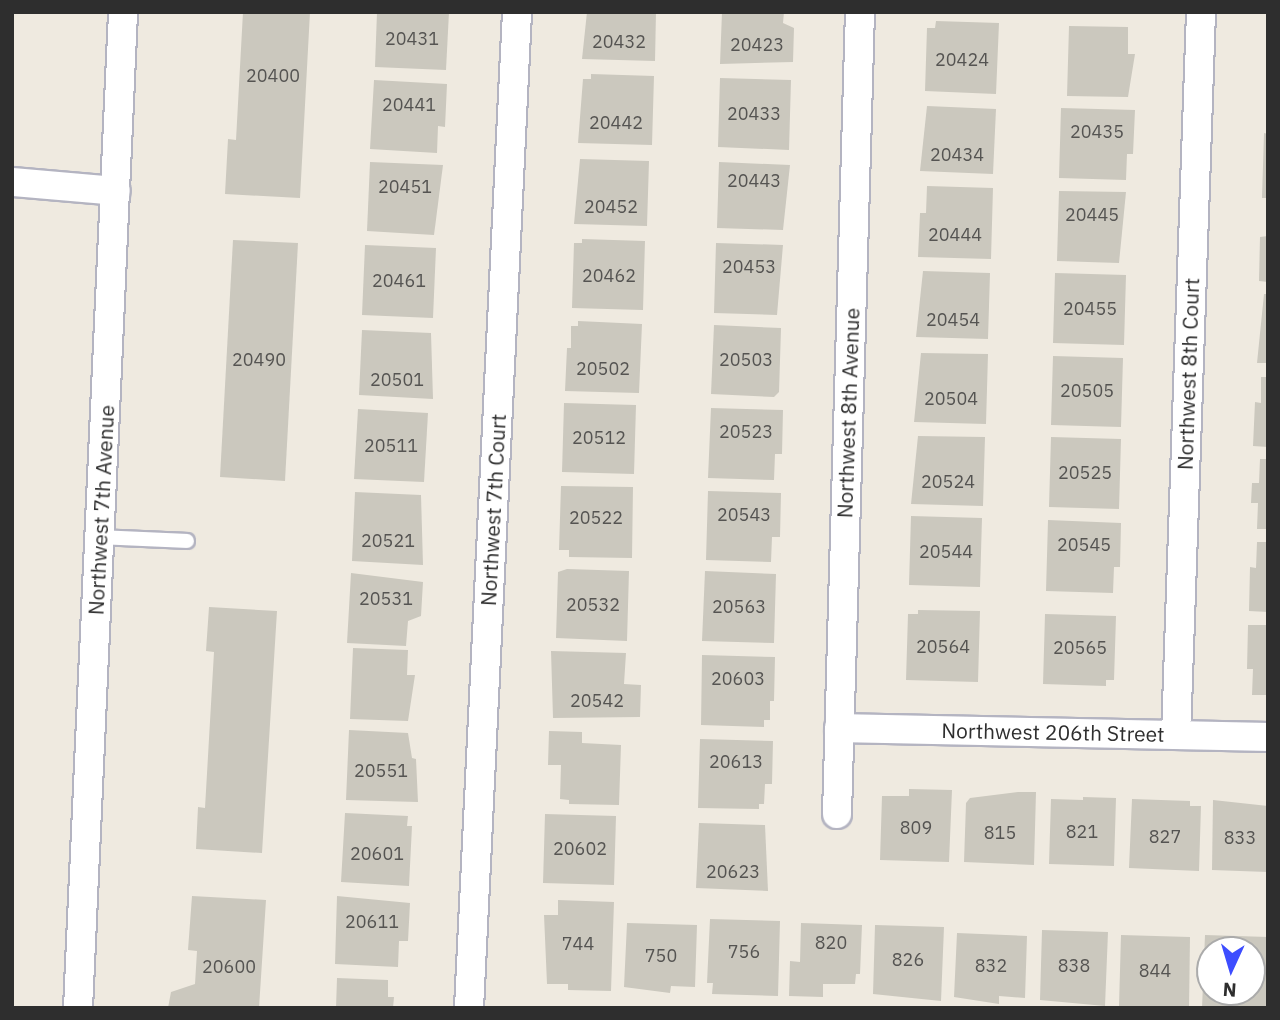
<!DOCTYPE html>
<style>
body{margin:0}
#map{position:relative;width:1280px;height:1020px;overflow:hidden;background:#efeae0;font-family:"IBM Plex Sans",sans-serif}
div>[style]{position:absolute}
.building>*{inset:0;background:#cbc8be}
.roads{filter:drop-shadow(2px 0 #b4b4c1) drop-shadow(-2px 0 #b4b4c1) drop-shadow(0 2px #b4b4c1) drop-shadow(0 -2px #b4b4c1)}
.lane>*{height:14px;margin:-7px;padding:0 7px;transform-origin:7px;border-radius:7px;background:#fff}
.street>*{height:28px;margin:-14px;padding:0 14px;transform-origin:14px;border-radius:14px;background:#fff}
span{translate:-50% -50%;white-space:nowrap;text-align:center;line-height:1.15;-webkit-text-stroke:7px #fff;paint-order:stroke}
.number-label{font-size:18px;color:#555452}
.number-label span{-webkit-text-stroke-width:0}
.street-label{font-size:21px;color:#2e2e2e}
.frame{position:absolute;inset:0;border:14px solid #2e2e2e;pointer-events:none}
.north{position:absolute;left:1196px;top:936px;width:70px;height:70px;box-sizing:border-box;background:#fff;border:2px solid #ababab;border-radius:50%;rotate:184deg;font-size:19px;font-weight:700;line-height:28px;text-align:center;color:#2e2e2e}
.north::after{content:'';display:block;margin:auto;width:24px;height:32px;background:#3d4dff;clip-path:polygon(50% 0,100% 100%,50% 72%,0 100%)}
</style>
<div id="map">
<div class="building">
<div style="clip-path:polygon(243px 12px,310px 12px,300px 198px,225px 194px,228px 139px,236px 140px)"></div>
<div style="clip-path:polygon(377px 12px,449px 12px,446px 70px,375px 67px)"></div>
<div style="clip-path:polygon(587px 12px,656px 12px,655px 61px,582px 59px)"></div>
<div style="clip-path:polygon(722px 12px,784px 12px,783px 23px,794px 28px,793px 62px,720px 64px)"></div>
<div style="clip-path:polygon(936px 21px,999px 23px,996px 94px,925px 91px,927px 28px,935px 28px)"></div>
<div style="clip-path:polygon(1069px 26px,1128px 27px,1128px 54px,1135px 54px,1128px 97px,1067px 96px)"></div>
<div style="clip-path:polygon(591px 74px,654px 76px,652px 145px,578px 143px,583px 79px,591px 79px)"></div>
<div style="clip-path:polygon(720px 78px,791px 80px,789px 150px,718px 147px)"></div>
<div style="clip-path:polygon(374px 80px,447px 84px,445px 127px,438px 126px,437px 153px,370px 149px)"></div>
<div style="clip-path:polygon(927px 106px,996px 109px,993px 174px,920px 171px)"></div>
<div style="clip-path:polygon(1061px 108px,1135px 110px,1133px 154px,1127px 154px,1126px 180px,1059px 178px)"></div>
<div style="clip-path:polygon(1264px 133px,1268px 134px,1268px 198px,1262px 198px)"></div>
<div style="clip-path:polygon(580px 159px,649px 161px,647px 226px,574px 224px)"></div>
<div style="clip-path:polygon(370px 162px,443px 165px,434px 235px,367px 231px)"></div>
<div style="clip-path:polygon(719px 162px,790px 165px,783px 230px,717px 228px)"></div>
<div style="clip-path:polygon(927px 186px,993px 188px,991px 259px,918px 257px,920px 213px,926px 213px)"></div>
<div style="clip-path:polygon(1059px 191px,1126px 192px,1119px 263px,1057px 261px)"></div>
<div style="clip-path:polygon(1268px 236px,1268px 282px,1259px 281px,1260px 237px)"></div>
<div style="clip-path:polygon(582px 239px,645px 241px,643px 310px,572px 308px,574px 243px,582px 243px)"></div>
<div style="clip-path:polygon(233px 240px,298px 243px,285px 481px,220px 477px)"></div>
<div style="clip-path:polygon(716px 243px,783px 245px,777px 315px,714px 313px)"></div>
<div style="clip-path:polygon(365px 245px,436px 248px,433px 318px,362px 315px)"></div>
<div style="clip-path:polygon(923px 271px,990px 273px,988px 339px,916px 337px)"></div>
<div style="clip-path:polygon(1055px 273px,1126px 275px,1124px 345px,1053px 343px)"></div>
<div style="clip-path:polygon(1264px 294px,1268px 294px,1268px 363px,1257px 363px)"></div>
<div style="clip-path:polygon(578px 321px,642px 324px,639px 393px,565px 391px,567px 348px,571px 348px,571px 326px,578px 326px)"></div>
<div style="clip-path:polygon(714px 325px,781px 328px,779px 392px,774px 397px,711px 394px)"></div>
<div style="clip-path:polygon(362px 330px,431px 333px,433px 399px,359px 395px)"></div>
<div style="clip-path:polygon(921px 353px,988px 354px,986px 424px,914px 422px)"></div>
<div style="clip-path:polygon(1053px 356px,1123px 358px,1121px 427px,1051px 425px)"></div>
<div style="clip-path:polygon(1261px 377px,1268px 377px,1268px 447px,1253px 446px,1255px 402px,1261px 403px)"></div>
<div style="clip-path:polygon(564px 403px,636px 405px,634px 474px,562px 472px)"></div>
<div style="clip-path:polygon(711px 408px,783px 410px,782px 454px,775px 454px,774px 480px,708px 478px)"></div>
<div style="clip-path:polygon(358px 409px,428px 413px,424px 482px,354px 479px)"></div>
<div style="clip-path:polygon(918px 436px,985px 437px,983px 506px,911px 504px)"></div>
<div style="clip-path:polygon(1051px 437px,1121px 439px,1119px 509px,1049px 507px)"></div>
<div style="clip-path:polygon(1260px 459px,1268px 459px,1268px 529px,1257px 529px,1258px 503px,1251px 503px,1252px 483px,1259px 483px)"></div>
<div style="clip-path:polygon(561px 486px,633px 487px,632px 558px,569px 557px,569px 550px,559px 550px)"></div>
<div style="clip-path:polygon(708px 491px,781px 493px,780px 537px,772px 537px,771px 562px,706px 560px)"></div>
<div style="clip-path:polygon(355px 492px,421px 495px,423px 565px,352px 561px)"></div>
<div style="clip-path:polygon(911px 516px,982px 518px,980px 587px,909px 585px)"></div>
<div style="clip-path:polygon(1048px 520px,1121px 523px,1120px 567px,1114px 567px,1113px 593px,1046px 591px)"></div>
<div style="clip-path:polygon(1257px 542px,1268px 542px,1268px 612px,1249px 611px,1250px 567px,1256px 568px)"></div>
<div style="clip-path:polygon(567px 569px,629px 571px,627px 641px,556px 638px,558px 572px)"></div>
<div style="clip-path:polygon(705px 571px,776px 574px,774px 643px,702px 641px)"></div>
<div style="clip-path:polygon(351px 573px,423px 582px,421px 616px,408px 621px,406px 646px,347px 643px)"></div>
<div style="clip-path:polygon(209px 607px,277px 611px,262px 853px,196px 849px,198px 807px,205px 808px,214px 652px,206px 651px)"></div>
<div style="clip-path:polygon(918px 610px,980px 611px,978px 682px,906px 680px,908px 614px,918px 614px)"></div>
<div style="clip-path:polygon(1045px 614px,1116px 616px,1114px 680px,1106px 680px,1106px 686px,1043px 684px)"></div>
<div style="clip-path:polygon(1248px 625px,1268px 625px,1268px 695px,1252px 695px,1253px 669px,1247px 669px)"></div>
<div style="clip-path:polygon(353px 648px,408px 650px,407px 675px,415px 675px,408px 721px,350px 719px)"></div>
<div style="clip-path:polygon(551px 651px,626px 653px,624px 684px,641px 685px,640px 717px,553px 718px)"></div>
<div style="clip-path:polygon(702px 655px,775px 657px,774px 701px,770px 701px,770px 720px,764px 720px,764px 727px,701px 725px)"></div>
<div style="clip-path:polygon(349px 730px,408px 733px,412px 758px,416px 759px,418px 802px,346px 800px)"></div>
<div style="clip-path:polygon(549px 731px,582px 732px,582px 743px,621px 745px,619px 805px,569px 804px,569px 800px,560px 799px,561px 765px,548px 765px)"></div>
<div style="clip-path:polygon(700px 739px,773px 741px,772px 784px,765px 784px,764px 804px,759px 804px,759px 809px,698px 808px)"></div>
<div style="clip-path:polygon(909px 789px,952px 790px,949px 862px,880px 860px,882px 796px,909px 796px)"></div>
<div style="clip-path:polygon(1018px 792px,1036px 792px,1034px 865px,964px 862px,966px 803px,970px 798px)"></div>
<div style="clip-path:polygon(1083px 797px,1116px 798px,1114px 866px,1049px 864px,1051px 799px,1083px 800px)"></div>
<div style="clip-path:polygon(1132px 799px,1190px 801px,1190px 806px,1201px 806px,1199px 871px,1129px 868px)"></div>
<div style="clip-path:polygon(1213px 800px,1268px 806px,1268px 872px,1212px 870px)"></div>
<div style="clip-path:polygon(345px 813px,408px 816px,407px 826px,412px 826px,409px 886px,341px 882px)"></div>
<div style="clip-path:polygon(545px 814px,616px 816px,614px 885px,543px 883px)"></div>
<div style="clip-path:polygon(699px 823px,765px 825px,768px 891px,696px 888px)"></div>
<div style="clip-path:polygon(192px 896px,266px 900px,259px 1008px,168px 1008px,171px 992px,195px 984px,197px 951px,188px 950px)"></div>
<div style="clip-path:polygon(337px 896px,410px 903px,408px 941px,399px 941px,398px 967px,335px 964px)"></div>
<div style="clip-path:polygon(558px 900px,614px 902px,611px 991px,568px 990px,568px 984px,547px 984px,544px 915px,558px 915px)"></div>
<div style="clip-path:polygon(710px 919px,780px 921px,778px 996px,712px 994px,713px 983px,707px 983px)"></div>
<div style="clip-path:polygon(627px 923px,697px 925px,695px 987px,671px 986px,670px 993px,624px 987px)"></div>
<div style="clip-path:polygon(801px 923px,862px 925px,860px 974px,856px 974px,855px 984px,823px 984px,823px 997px,789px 996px,790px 961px,800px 962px)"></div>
<div style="clip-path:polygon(875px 925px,944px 927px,941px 1001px,873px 994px)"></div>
<div style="clip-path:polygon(1042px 930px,1108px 932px,1105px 1006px,1040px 1000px)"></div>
<div style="clip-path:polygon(957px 933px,1027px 936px,1025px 998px,999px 996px,999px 1004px,954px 997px)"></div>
<div style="clip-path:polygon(1121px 935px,1190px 937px,1189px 1008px,1119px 1006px)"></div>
<div style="clip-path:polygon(evenodd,1205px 935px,1268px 937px,1268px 1008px,1202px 1008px,1205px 935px,1210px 950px,1252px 950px,1252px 992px,1210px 992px,1210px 950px)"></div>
<div style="clip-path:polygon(337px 978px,388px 980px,388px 997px,394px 997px,393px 1008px,336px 1008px)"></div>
</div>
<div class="roads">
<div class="lane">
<div style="left:99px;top:537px;width:88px;rotate:2.6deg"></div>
</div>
<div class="street">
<div style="left:12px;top:182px;width:104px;rotate:4.9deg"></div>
<div style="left:839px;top:728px;width:429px;rotate:1.2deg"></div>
<div style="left:1176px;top:735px;width:723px;rotate:-88.02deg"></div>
<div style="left:837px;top:814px;width:802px;rotate:-88.36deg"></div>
<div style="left:78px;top:1008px;width:997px;rotate:-87.41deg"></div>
<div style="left:469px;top:1008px;width:997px;rotate:-87.24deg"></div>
</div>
</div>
<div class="number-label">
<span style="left:412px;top:39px">20431</span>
<span style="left:619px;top:42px">20432</span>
<span style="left:757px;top:45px">20423</span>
<span style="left:962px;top:60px">20424</span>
<span style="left:273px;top:76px">20400</span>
<span style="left:409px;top:105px">20441</span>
<span style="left:754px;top:114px">20433</span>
<span style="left:616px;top:123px">20442</span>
<span style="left:1097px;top:132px">20435</span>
<span style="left:957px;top:155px">20434</span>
<span style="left:754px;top:181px">20443</span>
<span style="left:405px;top:187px">20451</span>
<span style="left:611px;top:207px">20452</span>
<span style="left:1092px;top:215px">20445</span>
<span style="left:955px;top:235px">20444</span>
<span style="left:749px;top:267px">20453</span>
<span style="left:609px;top:276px">20462</span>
<span style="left:399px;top:281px">20461</span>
<span style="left:1090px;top:309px">20455</span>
<span style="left:953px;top:320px">20454</span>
<span style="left:259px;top:360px">20490</span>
<span style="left:746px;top:360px">20503</span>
<span style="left:603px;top:369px">20502</span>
<span style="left:397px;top:380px">20501</span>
<span style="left:1087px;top:391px">20505</span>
<span style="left:951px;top:399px">20504</span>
<span style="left:746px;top:432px">20523</span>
<span style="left:599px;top:438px">20512</span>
<span style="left:391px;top:446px">20511</span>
<span style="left:1085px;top:473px">20525</span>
<span style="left:948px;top:482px">20524</span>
<span style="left:744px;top:515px">20543</span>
<span style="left:596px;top:518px">20522</span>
<span style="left:388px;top:541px">20521</span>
<span style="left:1084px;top:545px">20545</span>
<span style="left:946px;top:552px">20544</span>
<span style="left:386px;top:599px">20531</span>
<span style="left:593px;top:605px">20532</span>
<span style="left:739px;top:607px">20563</span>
<span style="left:943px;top:647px">20564</span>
<span style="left:1080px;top:648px">20565</span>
<span style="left:738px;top:679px">20603</span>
<span style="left:597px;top:701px">20542</span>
<span style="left:736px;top:762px">20613</span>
<span style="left:381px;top:771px">20551</span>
<span style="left:916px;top:828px">809</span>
<span style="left:1082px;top:832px">821</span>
<span style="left:1000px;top:833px">815</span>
<span style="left:1165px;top:837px">827</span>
<span style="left:1240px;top:838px">833</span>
<span style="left:580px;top:849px">20602</span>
<span style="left:377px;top:854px">20601</span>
<span style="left:733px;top:872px">20623</span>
<span style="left:372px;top:922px">20611</span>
<span style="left:831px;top:943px">820</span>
<span style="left:578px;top:944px">744</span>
<span style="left:744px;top:952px">756</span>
<span style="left:661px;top:956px">750</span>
<span style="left:908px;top:960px">826</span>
<span style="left:991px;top:966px">832</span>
<span style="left:1074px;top:966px">838</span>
<span style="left:229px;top:967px">20600</span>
<span style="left:1155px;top:971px">844</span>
</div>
<div class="street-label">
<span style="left:1188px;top:374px;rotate:-88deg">Northwest 8th Court</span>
<span style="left:848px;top:413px;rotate:-88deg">Northwest 8th Avenue</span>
<span style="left:101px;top:510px;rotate:-87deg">Northwest 7th Avenue</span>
<span style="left:493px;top:510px;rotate:-87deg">Northwest 7th Court</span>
<span style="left:1053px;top:732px;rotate:1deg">Northwest 206th Street</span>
</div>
<div class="frame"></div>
<div class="north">N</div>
</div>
